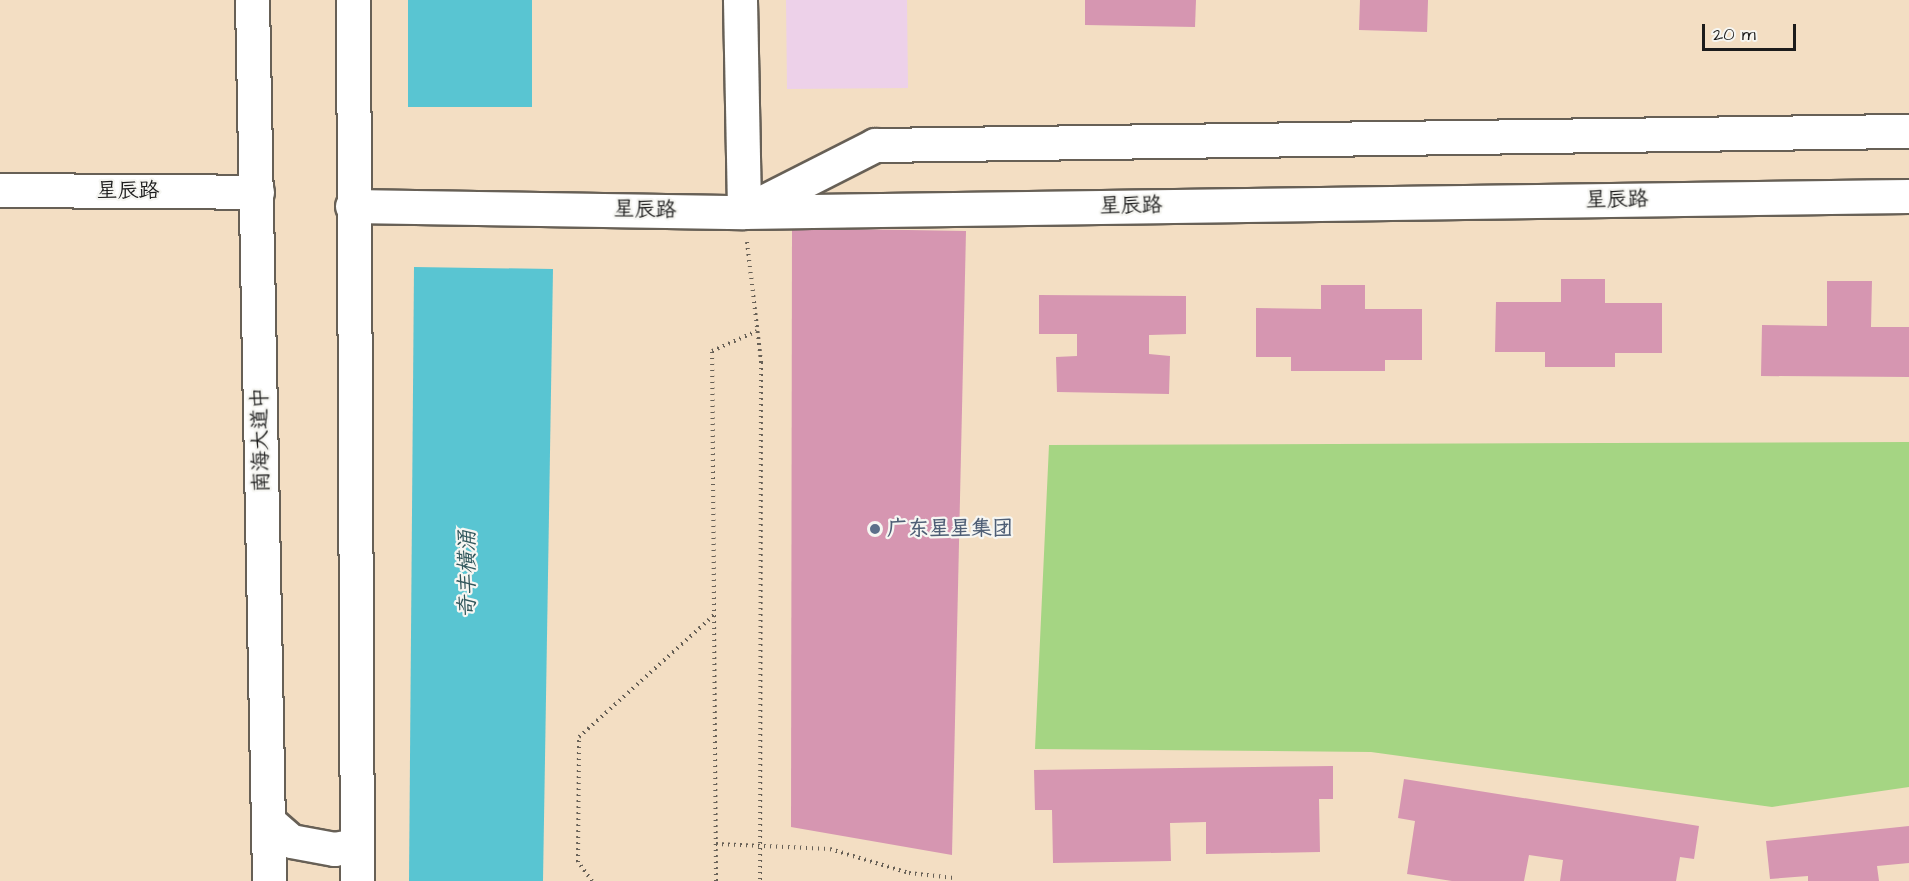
<!DOCTYPE html>
<meta charset="utf-8">
<style>
body{margin:0}
#map{position:relative;width:1909px;height:881px;overflow:hidden;background:#f3dec3;font-family:"Architects Daughter","LXGW WenKai TC",sans-serif}
div>[style]{position:absolute}
.built>*{inset:0;background:#edd1e9}
.green>*{inset:0;background:#a5d583}
.water>*{inset:0;background:#59c5d2}
.building>*{inset:0;background:#d696b1}
.path>*{height:4px;margin-top:-2px;transform-origin:0;background:repeating-linear-gradient(90deg,#676056 0 1.5px,transparent 0 6px)}
.roads{filter:drop-shadow(2px 0 #676056) drop-shadow(-2px 0 #676056) drop-shadow(0 2px #676056) drop-shadow(0 -2px #676056)}
.minor>*{height:33px;margin:-16.5px;padding:0 16.5px;transform-origin:16.5px;border-radius:16.5px;background:#fff}
.highway>*{height:33px;margin:-16.5px;padding:0 16.5px;transform-origin:16.5px;border-radius:16.5px;background:#fff}
.dots>*{width:16px;height:16px;translate:-50% -50%;box-sizing:border-box;border:3px solid #f6f6f2;border-radius:50%}
span{translate:-50% -50%;white-space:nowrap;text-align:center;line-height:1.15;-webkit-text-stroke:4.5px #f6f6f2;paint-order:stroke}
.street-label{font-size:21px;color:#1c1c1c}
.service-label{font-size:21px;color:#4e5e75;font-weight:700}
.left{translate:0 -50%;text-align:left}
.water-label{font-size:22px;color:#31575c;font-style:italic}
.scale{position:absolute;left:1702px;top:24px;width:94px;height:27px;box-sizing:border-box;border:3px solid #1c1c1c;border-top:0;padding-left:8px;font-size:18px;line-height:21px;white-space:nowrap;color:#1c1c1c;-webkit-text-stroke:4px #f6f6f2;paint-order:stroke}
</style>
<div id="map">
<div class="built">
<div style="clip-path:polygon(786px 0,907px 0,908px 88px,787px 89px)"></div>
</div>
<div class="green">
<div style="clip-path:polygon(1909px 442px,1909px 787px,1772px 807px,1371px 752px,1035px 749px,1049px 445px)"></div>
</div>
<div class="water">
<div style="clip-path:polygon(408px 0,532px 0,532px 107px,408px 107px)"></div>
<div style="clip-path:polygon(414px 267px,553px 269px,543px 881px,409px 881px)"></div>
</div>
<div class="building">
<div style="clip-path:polygon(1085px 0,1196px 0,1195px 27px,1085px 25px)"></div>
<div style="clip-path:polygon(1360px 0,1428px 0,1427px 32px,1359px 30px)"></div>
<div style="clip-path:polygon(792px 228px,966px 231px,952px 855px,791px 827px)"></div>
<div style="clip-path:polygon(1561px 279px,1605px 279px,1605px 303px,1662px 303px,1662px 353px,1615px 353px,1615px 367px,1545px 367px,1545px 352px,1495px 352px,1496px 302px,1561px 302px)"></div>
<div style="clip-path:polygon(1827px 281px,1872px 281px,1871px 327px,1909px 327px,1909px 377px,1761px 376px,1762px 325px,1827px 326px)"></div>
<div style="clip-path:polygon(1321px 285px,1365px 285px,1365px 309px,1422px 309px,1422px 360px,1385px 360px,1385px 371px,1291px 371px,1291px 357px,1256px 357px,1256px 308px,1321px 309px)"></div>
<div style="clip-path:polygon(1039px 295px,1186px 296px,1186px 334px,1149px 335px,1149px 354px,1170px 356px,1169px 394px,1057px 392px,1056px 357px,1077px 356px,1077px 334px,1039px 334px)"></div>
<div style="clip-path:polygon(1333px 766px,1333px 799px,1319px 799px,1320px 852px,1206px 854px,1206px 822px,1170px 823px,1171px 861px,1053px 863px,1052px 810px,1035px 810px,1034px 770px)"></div>
<div style="clip-path:polygon(1404px 779px,1699px 826px,1694px 859px,1680px 857px,1676px 881px,1560px 881px,1563px 860px,1529px 855px,1524px 881px,1452px 881px,1407px 874px,1415px 821px,1398px 818px)"></div>
<div style="clip-path:polygon(1909px 826px,1909px 863px,1877px 866px,1879px 881px,1808px 881px,1808px 876px,1770px 879px,1766px 841px)"></div>
</div>
<div class="path">
<div style="left:747px;top:242px;width:121px;rotate:83.3deg"></div>
<div style="left:761px;top:362px;width:519px;rotate:90.11deg"></div>
<div style="left:716px;top:844px;width:114px;rotate:2.5deg"></div>
<div style="left:830px;top:849px;width:83px;rotate:16.9deg"></div>
<div style="left:909px;top:873px;width:45px;rotate:6.3deg"></div>
<div style="left:592px;top:881px;width:24px;rotate:-126deg"></div>
<div style="left:578px;top:862px;width:125px;rotate:-89.5deg"></div>
<div style="left:579px;top:737px;width:182px;rotate:-42.1deg"></div>
<div style="left:716px;top:881px;width:530px;rotate:-90.43deg"></div>
<div style="left:712px;top:351px;width:49px;rotate:-24deg"></div>
</div>
<div class="roads">
<div class="minor">
<div style="left:740px;top:0;width:212px;rotate:88.9deg"></div>
<div style="left:0;top:190px;width:257px;rotate:0.4deg"></div>
<div style="left:352px;top:206px;width:392px;rotate:0.9deg"></div>
<div style="left:744px;top:212px;width:1165px;rotate:-0.79deg"></div>
<div style="left:751px;top:208px;width:139px;rotate:-26.9deg"></div>
<div style="left:875px;top:145px;width:1034px;rotate:-0.78deg"></div>
</div>
<div class="highway">
<div style="left:252px;top:0;width:881px;rotate:88.89deg"></div>
<div style="left:353px;top:0;width:881px;rotate:89.74deg"></div>
<div style="left:268px;top:821px;width:30px;rotate:41deg"></div>
<div style="left:291px;top:841px;width:44px;rotate:10.5deg"></div>
<div style="left:334px;top:849px;width:23px;rotate:-10deg"></div>
</div>
</div>
<div class="dots">
<div style="left:875px;top:529px;background:#5c6f8a"></div>
</div>
<div class="street-label">
<span style="left:128px;top:191px">星辰路</span>
<span style="left:1617px;top:200px;rotate:-1deg">星辰路</span>
<span style="left:1131px;top:206px;rotate:-1deg">星辰路</span>
<span style="left:645px;top:210px;rotate:1deg">星辰路</span>
<span style="left:261px;top:440px;rotate:-91deg">南海大道中</span>
</div>
<div class="service-label">
<span class="left" style="left:887px;top:529px">广东星星集团</span>
</div>
<div class="water-label">
<span style="left:468px;top:574px;rotate:-90deg">奇丰横涌</span>
</div>
<div class="scale">20 m</div>
</div>
